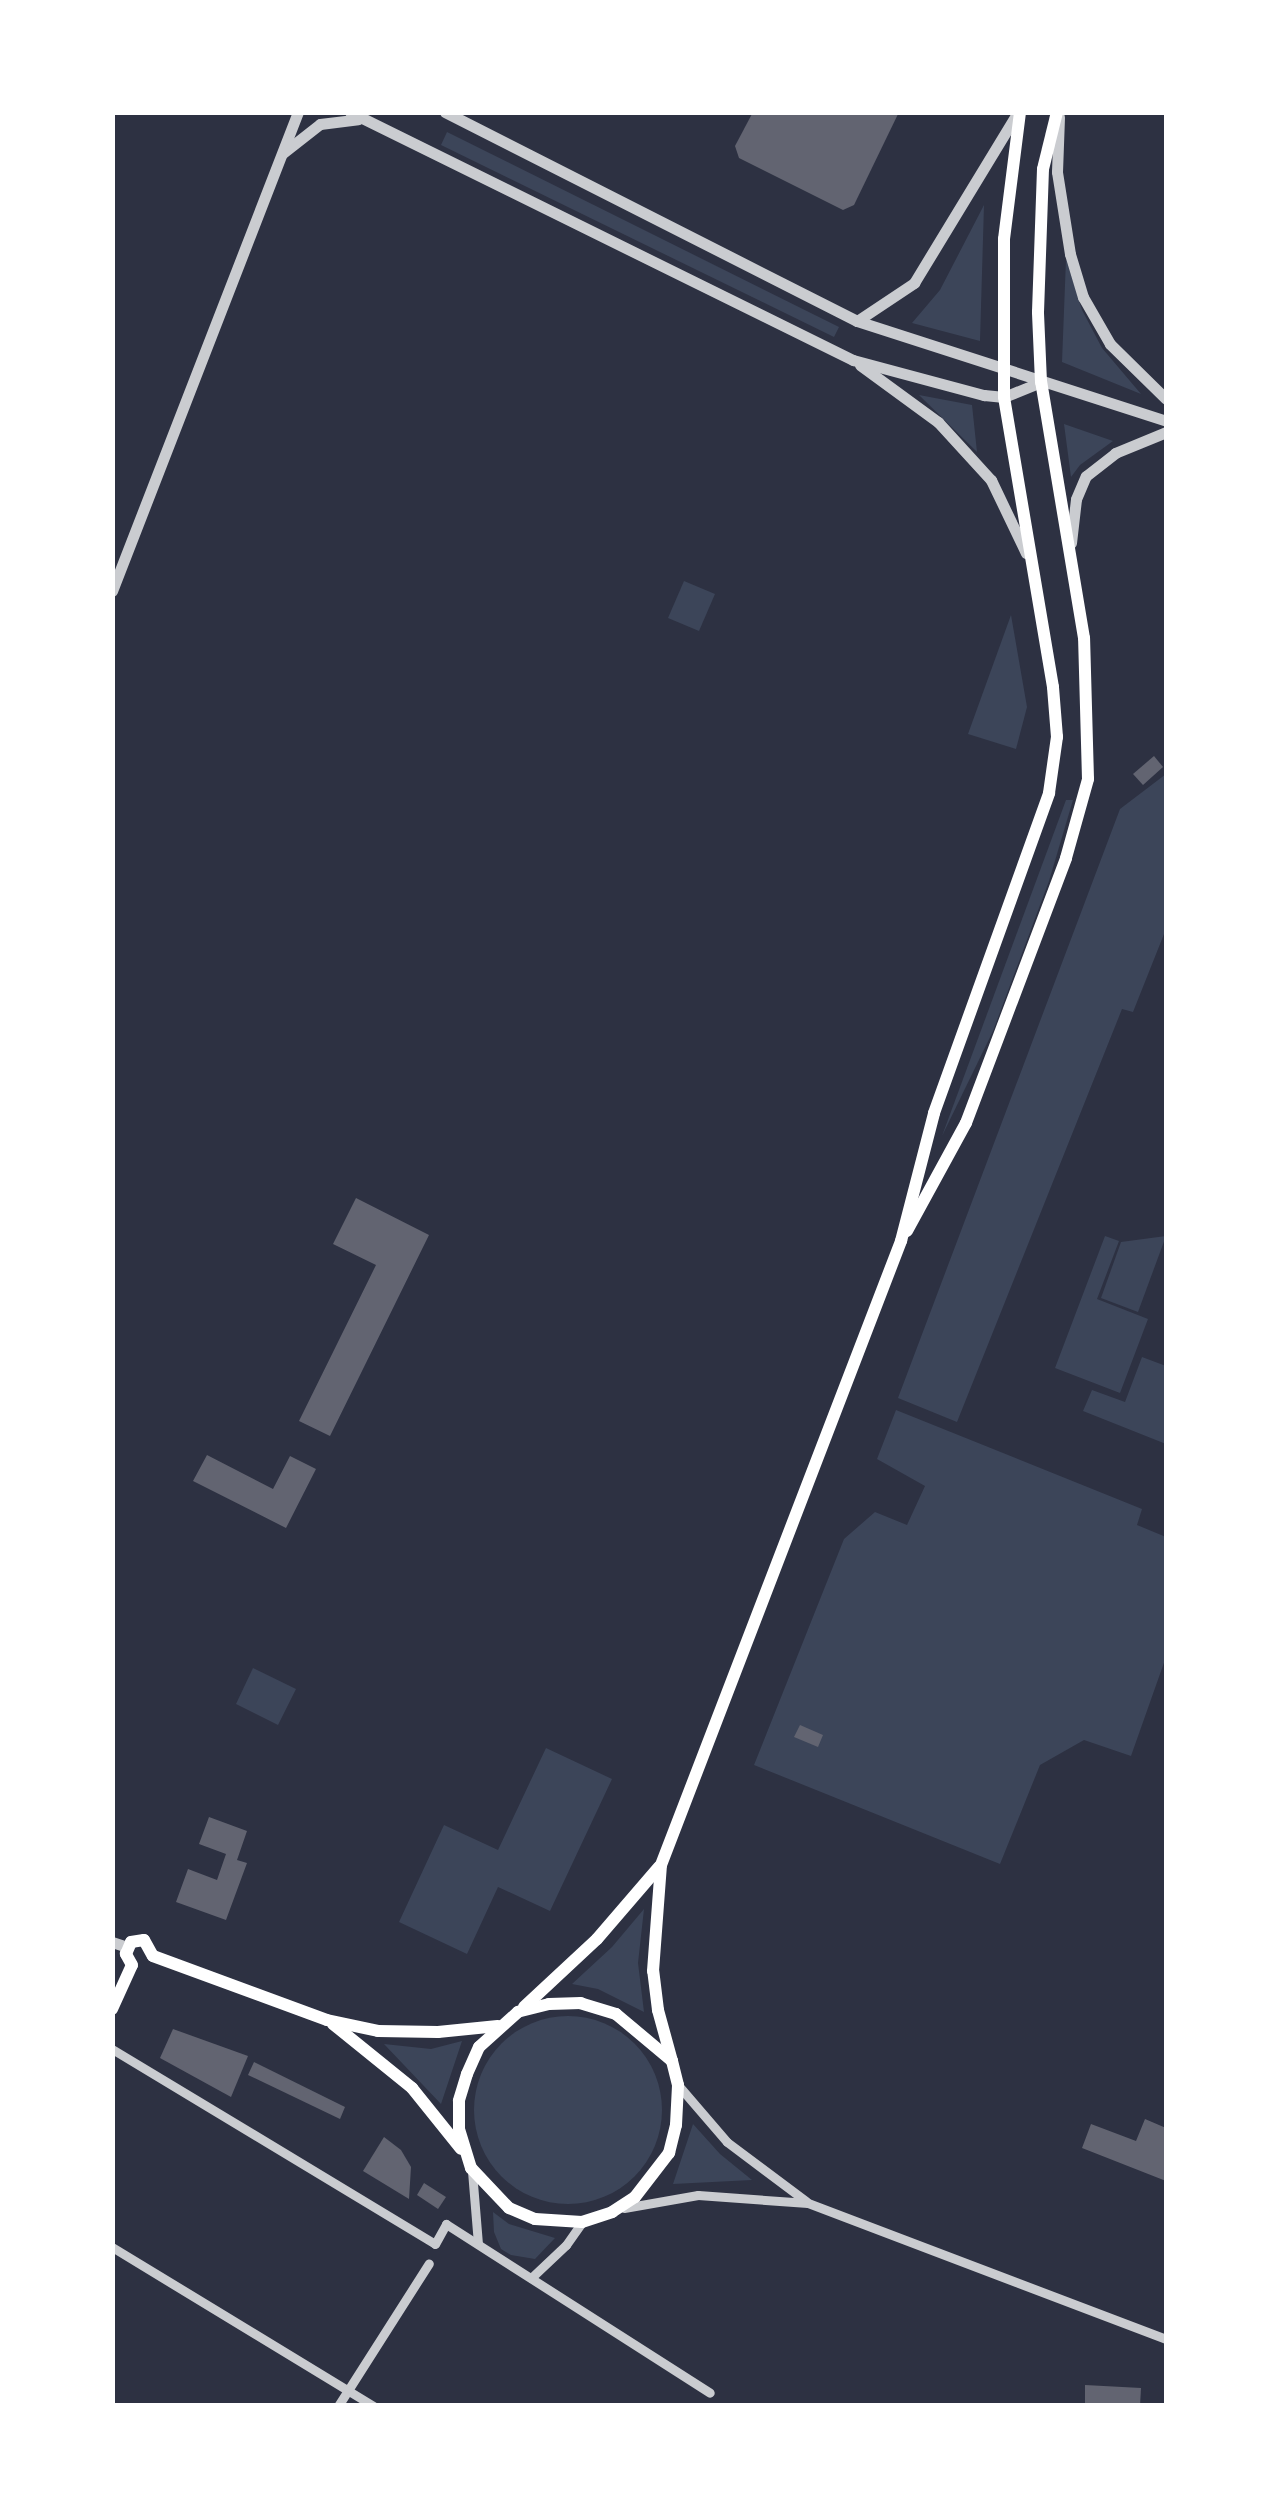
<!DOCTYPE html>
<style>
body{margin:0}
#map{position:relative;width:1279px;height:2518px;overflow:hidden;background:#2d3142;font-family:"Fira Sans",sans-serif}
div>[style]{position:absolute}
.green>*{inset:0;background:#3c4559}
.round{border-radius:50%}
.building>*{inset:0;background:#626471}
.minor>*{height:9px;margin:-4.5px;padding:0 4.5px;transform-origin:4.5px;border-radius:4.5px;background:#caccd0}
.tertiary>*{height:11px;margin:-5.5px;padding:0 5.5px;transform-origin:5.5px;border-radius:5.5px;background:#caccd0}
.secondary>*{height:12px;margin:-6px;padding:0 6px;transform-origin:6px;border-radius:6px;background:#fff}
span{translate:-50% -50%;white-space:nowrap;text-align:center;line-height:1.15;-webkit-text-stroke:10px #fff;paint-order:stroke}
.frame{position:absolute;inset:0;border:115px solid #fff;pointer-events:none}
</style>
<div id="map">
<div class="green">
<div style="clip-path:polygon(447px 132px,839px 327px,834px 337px,441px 145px)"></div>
<div style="clip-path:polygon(984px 205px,980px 341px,912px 323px,940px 290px)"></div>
<div style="clip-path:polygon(1066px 259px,1082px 310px,1102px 348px,1141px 394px,1062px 362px)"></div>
<div style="clip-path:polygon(919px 395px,972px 405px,977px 452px)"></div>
<div style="clip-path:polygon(1064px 424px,1113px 441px,1080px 465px,1071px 477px)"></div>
<div style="clip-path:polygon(684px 581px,715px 594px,699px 631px,668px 618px)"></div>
<div style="clip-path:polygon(1011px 615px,1027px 707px,1016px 749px,968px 734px)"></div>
<div style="clip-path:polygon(1166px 774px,1166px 929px,1133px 1012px,1122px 1009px,957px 1422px,898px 1398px,1120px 809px)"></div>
<div style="clip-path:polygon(1066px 800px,1073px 800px,1049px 881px,993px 1031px,942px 1136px)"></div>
<div style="clip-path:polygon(1105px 1236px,1119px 1241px,1097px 1299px,1148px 1319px,1120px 1393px,1055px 1368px)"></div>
<div style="clip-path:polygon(1166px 1236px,1138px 1312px,1101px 1298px,1121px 1242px)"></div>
<div style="clip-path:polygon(1142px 1357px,1166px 1366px,1166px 1444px,1083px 1411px,1092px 1390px,1125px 1402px)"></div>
<div style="clip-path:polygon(896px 1410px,1142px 1509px,1137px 1525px,1166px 1537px,1166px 1657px,1131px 1756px,1084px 1740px,1040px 1765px,1000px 1864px,754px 1765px,844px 1539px,875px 1512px,907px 1525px,925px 1486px,877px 1459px)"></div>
<div style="clip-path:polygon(253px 1668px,296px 1689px,278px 1725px,236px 1704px)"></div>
<div style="clip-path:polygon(546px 1748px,612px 1779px,550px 1911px,498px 1887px,467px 1954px,399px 1922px,444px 1825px,498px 1850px)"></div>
<div style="clip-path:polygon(644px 1909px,638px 1963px,644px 2012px,598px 1989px,572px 1984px,612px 1947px)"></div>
<div class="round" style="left:474px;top:2016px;width:188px;height:188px"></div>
<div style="clip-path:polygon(462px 2041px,441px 2104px,384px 2044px,431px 2049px)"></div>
<div style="clip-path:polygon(693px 2124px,720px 2154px,752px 2180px,673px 2184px)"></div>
<div style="clip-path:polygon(493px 2212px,509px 2224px,555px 2238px,535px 2259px,511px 2255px,501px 2249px,494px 2232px)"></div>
</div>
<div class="building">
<div style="clip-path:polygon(753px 112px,899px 112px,854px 205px,843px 210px,739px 158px,735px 146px)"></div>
<div style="clip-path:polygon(1154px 756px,1163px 767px,1143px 785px,1133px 774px)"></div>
<div style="clip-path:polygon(356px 1198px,429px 1235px,330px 1436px,299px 1421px,376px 1265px,333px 1244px)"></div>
<div style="clip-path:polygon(207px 1455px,273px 1489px,290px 1456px,316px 1469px,286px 1528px,193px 1481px)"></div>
<div style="clip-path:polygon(800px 1725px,823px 1735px,818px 1747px,794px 1737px)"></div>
<div style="clip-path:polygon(209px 1817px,247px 1831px,237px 1860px,247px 1863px,226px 1920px,176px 1902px,188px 1869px,217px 1880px,226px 1854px,199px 1844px)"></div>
<div style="clip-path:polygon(173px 2029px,248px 2056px,231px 2097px,160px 2058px)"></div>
<div style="clip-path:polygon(254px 2062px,345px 2107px,340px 2119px,248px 2075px)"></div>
<div style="clip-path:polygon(1145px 2119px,1166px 2128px,1166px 2181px,1082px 2148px,1091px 2124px,1136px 2141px)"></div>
<div style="clip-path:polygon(384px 2137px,401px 2150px,411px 2167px,409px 2199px,363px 2171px)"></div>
<div style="clip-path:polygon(424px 2183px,446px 2197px,438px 2209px,417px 2195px)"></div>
<div style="clip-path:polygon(1085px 2385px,1141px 2388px,1140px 2406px,1085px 2406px)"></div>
</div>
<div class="minor">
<div style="left:112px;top:2049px;width:377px;rotate:31.1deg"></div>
<div style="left:435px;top:2244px;width:23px;rotate:-61deg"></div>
<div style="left:446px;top:2224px;width:313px;rotate:32.6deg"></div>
<div style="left:678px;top:2085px;width:75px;rotate:49.3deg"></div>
<div style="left:727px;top:2142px;width:99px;rotate:36.8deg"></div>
<div style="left:472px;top:2171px;width:73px;rotate:85.3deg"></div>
<div style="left:624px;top:2208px;width:75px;rotate:-10deg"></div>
<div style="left:698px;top:2195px;width:110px;rotate:4.2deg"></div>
<div style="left:808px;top:2203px;width:383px;rotate:20.8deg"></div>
<div style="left:112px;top:2247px;width:306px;rotate:31.3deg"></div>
<div style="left:531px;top:2278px;width:48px;rotate:-43.3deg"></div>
<div style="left:566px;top:2245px;width:28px;rotate:-55deg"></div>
<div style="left:338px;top:2406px;width:169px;rotate:-57.5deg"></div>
</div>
<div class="tertiary">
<div style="left:350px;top:112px;width:561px;rotate:26.25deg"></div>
<div style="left:853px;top:360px;width:136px;rotate:15deg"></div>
<div style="left:984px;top:395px;width:20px;rotate:6deg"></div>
<div style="left:1004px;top:397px;width:40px;rotate:-22deg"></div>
<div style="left:445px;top:112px;width:462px;rotate:26.9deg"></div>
<div style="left:857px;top:321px;width:325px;rotate:17.9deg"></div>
<div style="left:1059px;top:117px;width:55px;rotate:92.1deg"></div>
<div style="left:1057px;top:172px;width:83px;rotate:81deg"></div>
<div style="left:1070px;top:254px;width:45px;rotate:73.2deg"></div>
<div style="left:1083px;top:297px;width:54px;rotate:60.1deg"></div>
<div style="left:1110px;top:344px;width:78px;rotate:44.5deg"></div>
<div style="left:283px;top:153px;width:47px;rotate:-38.1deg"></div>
<div style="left:320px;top:124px;width:38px;rotate:-7deg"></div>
<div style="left:857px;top:321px;width:69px;rotate:-33.7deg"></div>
<div style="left:914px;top:283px;width:200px;rotate:-58.7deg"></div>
<div style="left:860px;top:365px;width:97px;rotate:36.2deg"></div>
<div style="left:938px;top:422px;width:79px;rotate:47.6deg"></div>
<div style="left:991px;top:480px;width:81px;rotate:64.4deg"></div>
<div style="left:1071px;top:543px;width:44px;rotate:-83.5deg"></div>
<div style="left:1076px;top:499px;width:25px;rotate:-67deg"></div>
<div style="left:1086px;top:476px;width:37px;rotate:-38deg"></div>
<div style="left:1115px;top:453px;width:55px;rotate:-22.4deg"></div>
<div style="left:112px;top:591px;width:514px;rotate:-68.78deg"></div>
<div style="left:112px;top:1942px;width:16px;rotate:18deg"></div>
</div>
<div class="secondary">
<div style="left:907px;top:1231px;width:123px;rotate:-61.4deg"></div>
<div style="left:966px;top:1123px;width:283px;rotate:-69.3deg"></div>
<div style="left:1066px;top:858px;width:82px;rotate:-74.4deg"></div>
<div style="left:1088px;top:779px;width:141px;rotate:-91.6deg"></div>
<div style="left:1084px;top:638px;width:260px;rotate:-99.5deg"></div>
<div style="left:1041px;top:382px;width:70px;rotate:-92.5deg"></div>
<div style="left:1038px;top:312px;width:143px;rotate:-88deg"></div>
<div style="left:1043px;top:169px;width:59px;rotate:-76.2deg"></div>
<div style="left:153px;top:1956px;width:185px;rotate:20.2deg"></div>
<div style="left:327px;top:2020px;width:52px;rotate:12.2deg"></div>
<div style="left:378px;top:2031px;width:60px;rotate:1deg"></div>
<div style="left:438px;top:2032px;width:60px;rotate:-5.7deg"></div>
<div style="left:132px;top:1965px;width:13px;rotate:-119deg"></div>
<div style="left:126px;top:1954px;width:13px;rotate:-67deg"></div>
<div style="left:131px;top:1942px;width:13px;rotate:-9deg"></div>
<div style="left:144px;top:1940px;width:18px;rotate:61deg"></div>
<div style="left:524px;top:2007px;width:100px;rotate:-43deg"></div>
<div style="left:597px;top:1939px;width:95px;rotate:-49.3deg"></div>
<div style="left:112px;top:2009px;width:48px;rotate:-65.6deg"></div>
<div style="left:333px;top:2024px;width:102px;rotate:39deg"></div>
<div style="left:412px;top:2088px;width:78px;rotate:51.2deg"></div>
<div style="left:672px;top:2061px;width:73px;rotate:-140deg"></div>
<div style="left:616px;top:2014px;width:37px;rotate:-163deg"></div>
<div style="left:581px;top:2003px;width:32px;rotate:178deg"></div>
<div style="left:549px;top:2004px;width:32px;rotate:166deg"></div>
<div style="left:518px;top:2012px;width:52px;rotate:138.1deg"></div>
<div style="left:479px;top:2047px;width:30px;rotate:114deg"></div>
<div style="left:467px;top:2074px;width:28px;rotate:107deg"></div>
<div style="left:459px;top:2101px;width:28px;rotate:90deg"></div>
<div style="left:459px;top:2129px;width:41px;rotate:72.9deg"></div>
<div style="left:471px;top:2168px;width:55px;rotate:46.5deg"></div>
<div style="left:509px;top:2208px;width:28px;rotate:23deg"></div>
<div style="left:535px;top:2219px;width:47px;rotate:3.7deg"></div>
<div style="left:582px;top:2222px;width:32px;rotate:-18deg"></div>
<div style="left:612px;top:2212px;width:27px;rotate:-33deg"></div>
<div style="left:635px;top:2197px;width:56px;rotate:-52.3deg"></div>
<div style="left:669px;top:2153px;width:29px;rotate:-76deg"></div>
<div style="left:676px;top:2125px;width:40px;rotate:-87.1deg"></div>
<div style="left:678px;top:2085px;width:25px;rotate:-104deg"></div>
<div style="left:672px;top:2061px;width:53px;rotate:-105.4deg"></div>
<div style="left:658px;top:2010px;width:39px;rotate:-97deg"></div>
<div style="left:653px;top:1971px;width:106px;rotate:-85.7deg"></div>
<div style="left:661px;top:1865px;width:669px;rotate:-68.96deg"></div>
<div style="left:901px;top:1241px;width:132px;rotate:-75.5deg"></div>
<div style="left:934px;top:1113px;width:340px;rotate:-70.2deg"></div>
<div style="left:1049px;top:793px;width:57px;rotate:-81.9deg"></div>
<div style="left:1057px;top:737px;width:50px;rotate:-94.6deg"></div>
<div style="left:1053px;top:687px;width:294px;rotate:-99.6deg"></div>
<div style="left:1004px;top:397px;width:158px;rotate:-90deg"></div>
<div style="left:1004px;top:239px;width:128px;rotate:-82.8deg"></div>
</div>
<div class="frame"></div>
</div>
